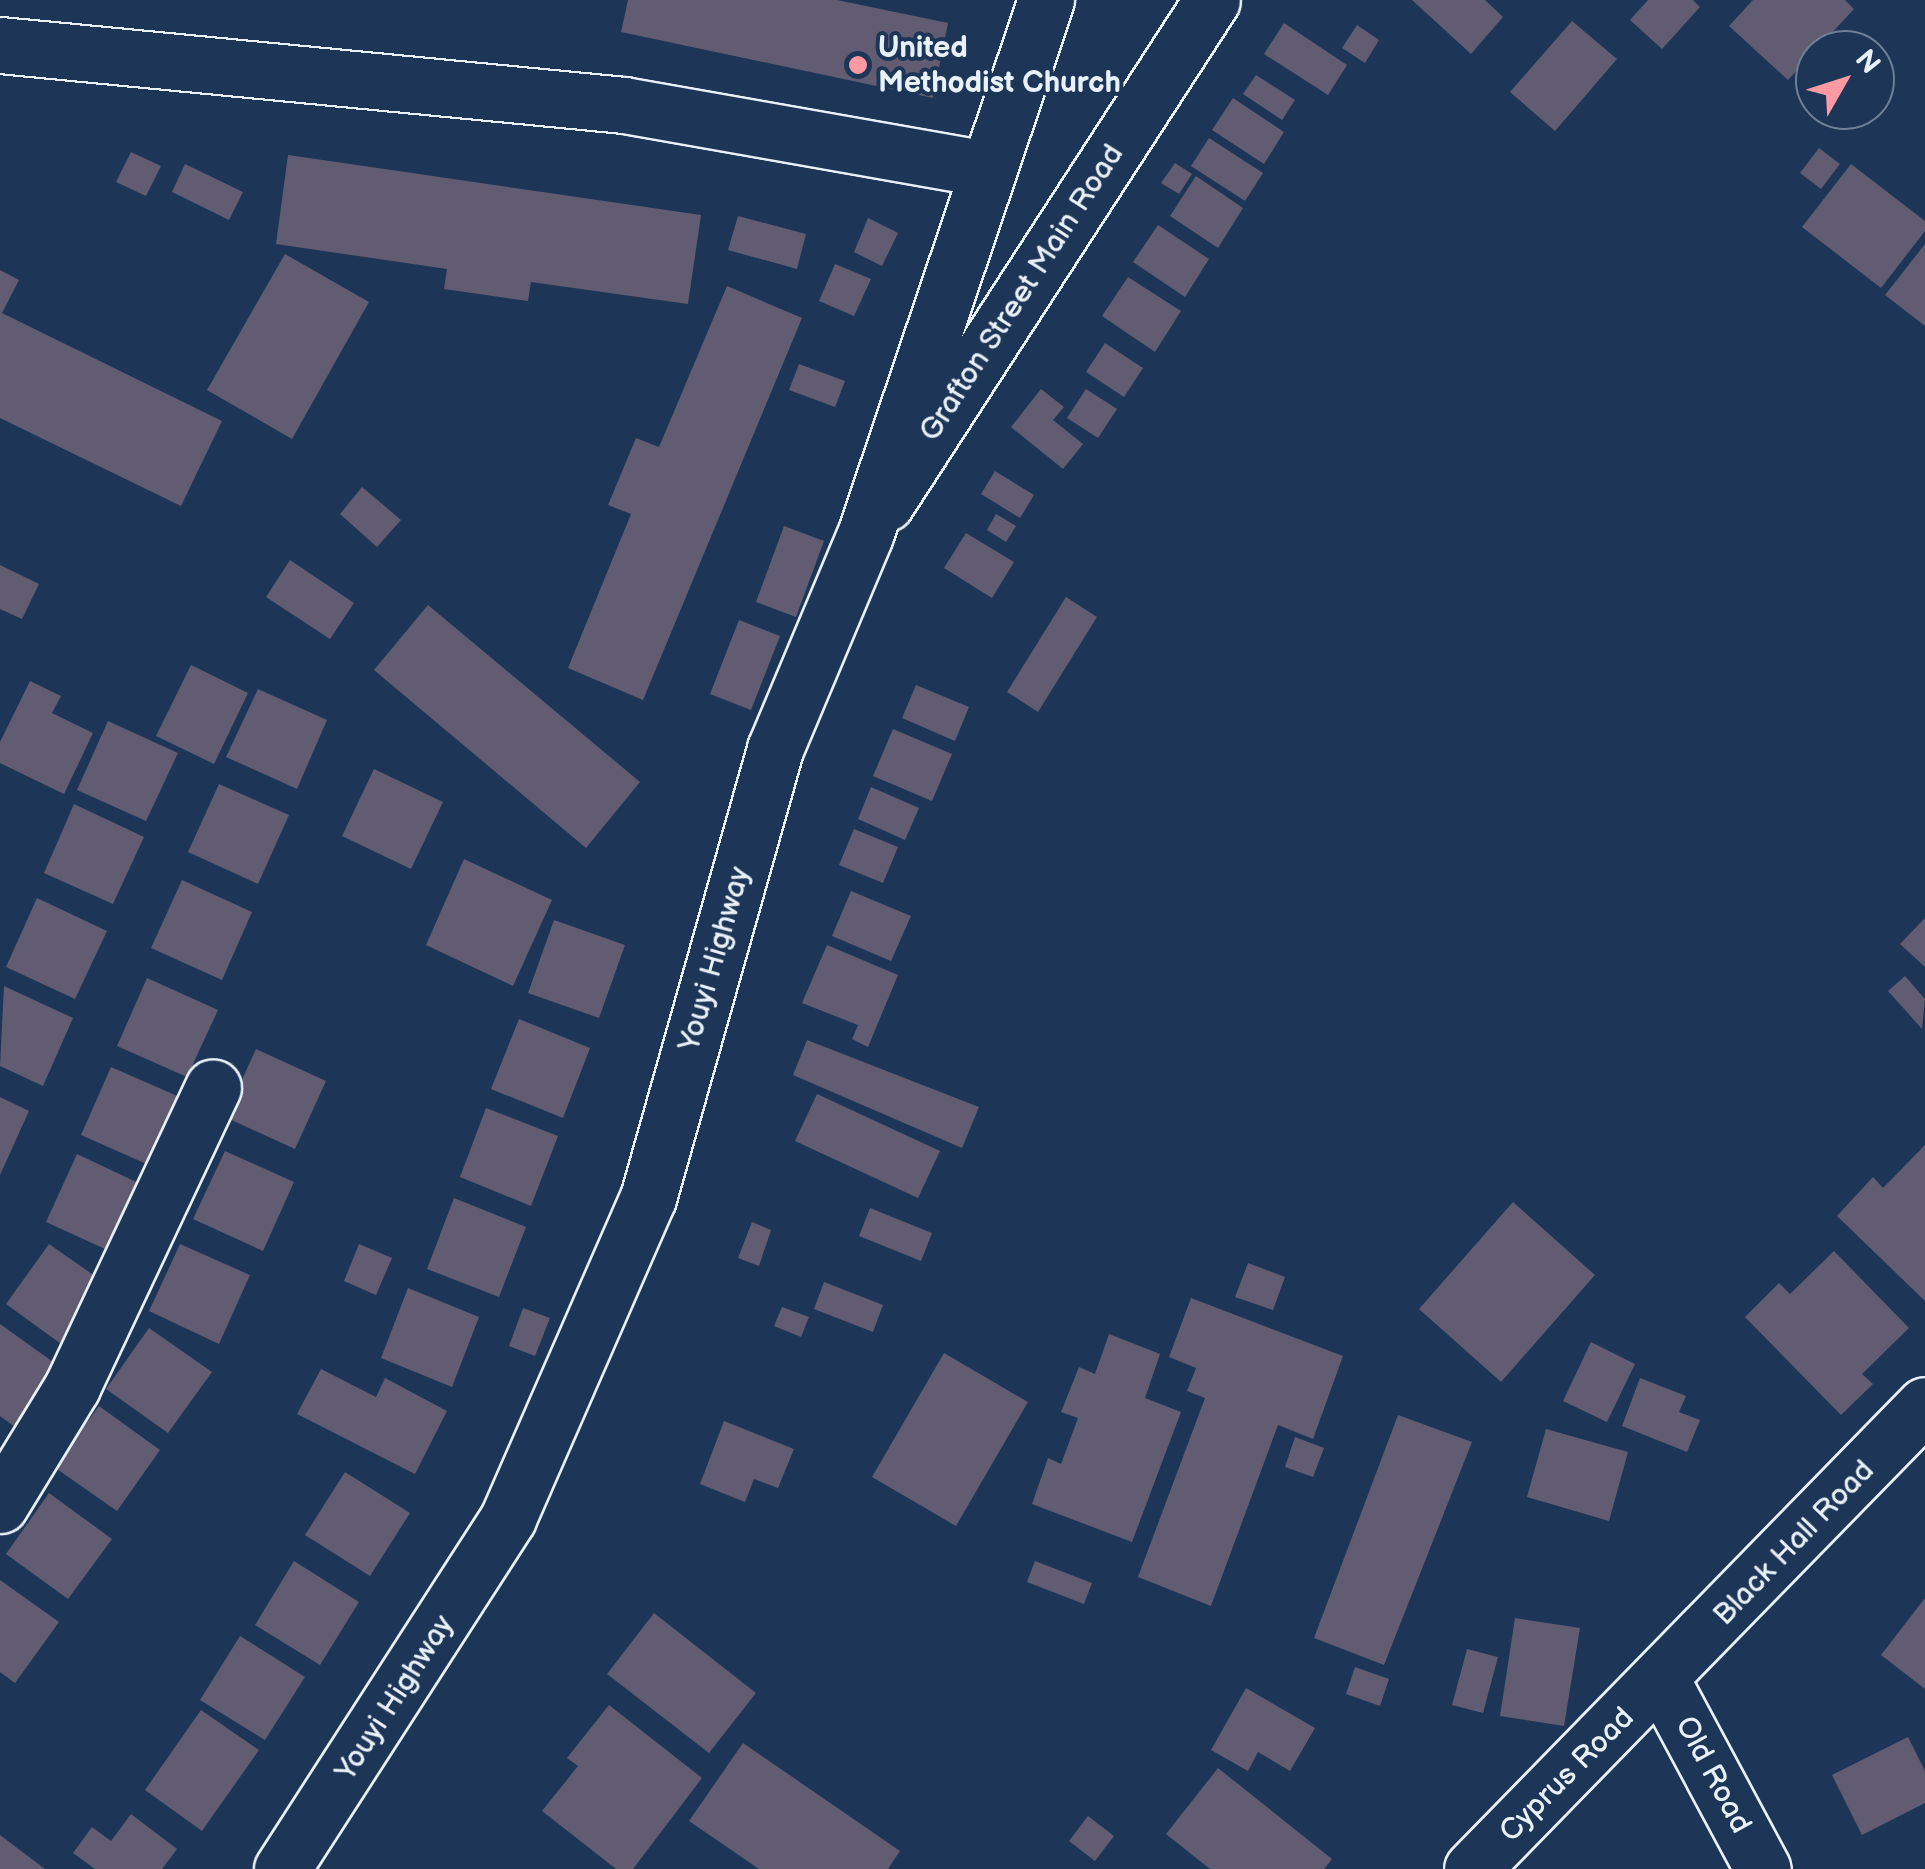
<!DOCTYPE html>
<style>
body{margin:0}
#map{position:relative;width:1925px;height:1869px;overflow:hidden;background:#1d3557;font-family:"Balsamiq Sans",sans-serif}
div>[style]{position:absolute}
.building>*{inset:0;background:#615c71}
.roads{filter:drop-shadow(2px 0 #e8f1f8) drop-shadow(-2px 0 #e8f1f8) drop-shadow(0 2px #e8f1f8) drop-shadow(0 -2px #e8f1f8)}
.street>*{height:55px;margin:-27.5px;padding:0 27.5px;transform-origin:27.5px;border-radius:27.5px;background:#1d3557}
.secondary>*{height:55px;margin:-27.5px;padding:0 27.5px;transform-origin:27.5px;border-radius:27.5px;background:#1d3557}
.primary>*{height:55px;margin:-27.5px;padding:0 27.5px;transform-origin:27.5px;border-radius:27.5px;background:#1d3557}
.dots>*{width:28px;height:28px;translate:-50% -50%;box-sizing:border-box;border:5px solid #1d3557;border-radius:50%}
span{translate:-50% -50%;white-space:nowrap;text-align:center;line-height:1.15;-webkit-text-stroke:8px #1d3557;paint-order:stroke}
.poi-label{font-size:30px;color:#e8f1f8;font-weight:700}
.left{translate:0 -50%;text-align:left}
.street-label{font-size:30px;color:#e8f1f8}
.north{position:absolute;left:1795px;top:30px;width:100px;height:100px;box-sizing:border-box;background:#1d3557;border:2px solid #6e8097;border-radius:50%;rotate:51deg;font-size:28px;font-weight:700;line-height:40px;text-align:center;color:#e8f1f8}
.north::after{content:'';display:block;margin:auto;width:35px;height:45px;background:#ff9aa2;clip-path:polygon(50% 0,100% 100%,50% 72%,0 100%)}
</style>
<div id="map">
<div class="building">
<div style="clip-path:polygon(628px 0,837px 0,948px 23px,933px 98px,621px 32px)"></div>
<div style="clip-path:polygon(1412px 0,1485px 0,1503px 17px,1471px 54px)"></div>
<div style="clip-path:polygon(1648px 0,1693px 0,1700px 7px,1662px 49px,1630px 20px)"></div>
<div style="clip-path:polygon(1753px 0,1845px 0,1854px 9px,1788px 80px,1729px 26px)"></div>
<div style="clip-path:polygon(1572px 21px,1617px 59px,1555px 131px,1510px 92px)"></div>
<div style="clip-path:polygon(1284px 23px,1347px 65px,1328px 95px,1264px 54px)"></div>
<div style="clip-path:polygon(1357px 25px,1379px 40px,1365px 63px,1342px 48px)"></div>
<div style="clip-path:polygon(1256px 75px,1295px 100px,1282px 120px,1243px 94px)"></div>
<div style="clip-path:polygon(1233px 98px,1284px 132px,1264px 164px,1212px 130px)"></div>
<div style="clip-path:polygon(1209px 138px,1263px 173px,1245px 201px,1191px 166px)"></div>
<div style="clip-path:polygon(1819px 148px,1840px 164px,1821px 189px,1800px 173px)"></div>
<div style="clip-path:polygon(131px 152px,161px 166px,146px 196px,116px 182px)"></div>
<div style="clip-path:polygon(288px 155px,701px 215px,688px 304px,531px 282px,528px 301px,444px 289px,447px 269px,276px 244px)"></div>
<div style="clip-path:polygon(1175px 163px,1192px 174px,1179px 194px,1161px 183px)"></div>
<div style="clip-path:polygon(185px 164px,243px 192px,229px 220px,172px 192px)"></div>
<div style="clip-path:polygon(1851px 164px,1925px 221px,1925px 231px,1881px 288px,1802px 227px)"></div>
<div style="clip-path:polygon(1196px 176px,1243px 208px,1218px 248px,1170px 216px)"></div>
<div style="clip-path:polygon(738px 216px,806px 234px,797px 269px,728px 250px)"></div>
<div style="clip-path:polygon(868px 218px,898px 233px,882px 266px,854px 252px)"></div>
<div style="clip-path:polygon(1158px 225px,1209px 259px,1185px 297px,1133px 262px)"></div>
<div style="clip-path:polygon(1925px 244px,1925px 326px,1885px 295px)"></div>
<div style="clip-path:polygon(285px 254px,369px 302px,292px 439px,207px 390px)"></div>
<div style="clip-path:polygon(835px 264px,871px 279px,854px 316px,819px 301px)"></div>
<div style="clip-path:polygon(0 270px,19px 280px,2px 313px,222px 421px,181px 506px,0 418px)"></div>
<div style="clip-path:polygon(1128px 277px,1181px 311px,1155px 352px,1102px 316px)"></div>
<div style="clip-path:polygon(727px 286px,802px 318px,643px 700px,568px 668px,631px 514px,608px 505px,636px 438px,659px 447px)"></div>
<div style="clip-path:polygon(1105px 343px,1143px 368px,1124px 397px,1086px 372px)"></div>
<div style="clip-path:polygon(799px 364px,845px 381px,835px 407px,789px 390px)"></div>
<div style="clip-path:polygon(1041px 389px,1064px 407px,1053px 420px,1083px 444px,1063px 469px,1011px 427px)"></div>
<div style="clip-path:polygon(1086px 389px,1117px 409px,1098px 438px,1067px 418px)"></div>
<div style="clip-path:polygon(995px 471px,1034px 495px,1020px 518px,981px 494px)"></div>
<div style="clip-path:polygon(362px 487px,401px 520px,377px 547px,340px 514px)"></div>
<div style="clip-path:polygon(996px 514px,1016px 526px,1006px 542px,987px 530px)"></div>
<div style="clip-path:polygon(784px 526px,824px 541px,796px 617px,756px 602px)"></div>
<div style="clip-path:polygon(966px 533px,1014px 562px,992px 598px,944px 568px)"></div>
<div style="clip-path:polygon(290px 560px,354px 603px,330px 639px,266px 597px)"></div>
<div style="clip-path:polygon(0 565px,39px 584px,22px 619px,0 609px)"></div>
<div style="clip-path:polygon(1066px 597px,1097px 617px,1038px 712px,1007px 692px)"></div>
<div style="clip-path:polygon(428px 605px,640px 782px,586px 848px,374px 670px)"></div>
<div style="clip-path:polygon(739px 620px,780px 636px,751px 710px,710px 694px)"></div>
<div style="clip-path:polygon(191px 665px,248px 693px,214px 764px,156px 736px)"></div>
<div style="clip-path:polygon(30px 681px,61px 696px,52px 713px,93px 733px,64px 794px,0 763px,0 742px)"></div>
<div style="clip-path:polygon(916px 685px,969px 707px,955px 741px,902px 718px)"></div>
<div style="clip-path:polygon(258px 689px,327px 720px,297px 789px,226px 757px)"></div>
<div style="clip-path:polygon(108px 721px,178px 753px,146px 821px,77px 790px)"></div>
<div style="clip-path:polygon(893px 729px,952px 754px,932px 801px,873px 776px)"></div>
<div style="clip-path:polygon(374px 769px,443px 802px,411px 869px,342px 836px)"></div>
<div style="clip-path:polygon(219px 784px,289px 815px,258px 884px,188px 852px)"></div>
<div style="clip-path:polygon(871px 787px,919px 808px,905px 840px,858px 819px)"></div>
<div style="clip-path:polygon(74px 804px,144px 837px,113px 904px,44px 873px)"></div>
<div style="clip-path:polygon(854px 829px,898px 847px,883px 883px,839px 865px)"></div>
<div style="clip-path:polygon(464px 859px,552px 900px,513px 986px,426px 945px)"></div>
<div style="clip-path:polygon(182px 880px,252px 912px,222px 980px,151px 948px)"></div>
<div style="clip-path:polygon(851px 891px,911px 916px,891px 961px,832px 936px)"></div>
<div style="clip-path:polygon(37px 898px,107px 931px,75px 999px,6px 967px)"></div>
<div style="clip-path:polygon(1925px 918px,1925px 967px,1900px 944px)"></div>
<div style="clip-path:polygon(554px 920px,625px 945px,599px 1018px,528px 993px)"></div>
<div style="clip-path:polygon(827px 945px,898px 975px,868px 1047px,852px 1039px,858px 1025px,802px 1003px)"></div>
<div style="clip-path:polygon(1905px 976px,1925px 999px,1922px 1029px,1888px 991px)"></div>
<div style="clip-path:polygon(147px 978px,218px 1010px,187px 1077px,117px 1046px)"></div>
<div style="clip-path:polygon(4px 986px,73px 1018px,43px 1086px,0 1066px)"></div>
<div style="clip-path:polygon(519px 1019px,590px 1048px,563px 1118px,491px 1089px)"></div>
<div style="clip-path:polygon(807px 1040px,979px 1107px,962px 1148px,793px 1075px)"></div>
<div style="clip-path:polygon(256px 1049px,326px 1081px,295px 1149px,225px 1117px)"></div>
<div style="clip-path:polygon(111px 1067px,182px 1098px,151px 1166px,81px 1135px)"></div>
<div style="clip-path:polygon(817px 1094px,940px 1151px,918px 1198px,795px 1141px)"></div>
<div style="clip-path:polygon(0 1097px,29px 1111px,0 1175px)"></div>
<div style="clip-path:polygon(486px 1108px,558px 1136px,531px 1206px,460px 1177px)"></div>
<div style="clip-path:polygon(1925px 1145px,1925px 1301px,1837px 1216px,1873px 1177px,1883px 1188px)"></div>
<div style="clip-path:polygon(225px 1151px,294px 1182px,263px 1251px,193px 1219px)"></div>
<div style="clip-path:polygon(77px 1154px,147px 1187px,116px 1254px,46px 1222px)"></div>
<div style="clip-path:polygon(454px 1198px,526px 1227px,499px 1297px,427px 1269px)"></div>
<div style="clip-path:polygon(1513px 1202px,1595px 1275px,1501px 1382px,1419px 1309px)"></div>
<div style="clip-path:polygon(870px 1208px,932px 1233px,921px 1261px,859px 1236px)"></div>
<div style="clip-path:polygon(752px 1222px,771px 1230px,759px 1266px,738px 1258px)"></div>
<div style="clip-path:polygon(49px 1244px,112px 1288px,68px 1349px,6px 1304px)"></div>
<div style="clip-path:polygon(180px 1244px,250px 1275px,219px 1344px,149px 1311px)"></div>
<div style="clip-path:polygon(359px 1244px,392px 1258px,376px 1295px,344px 1281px)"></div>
<div style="clip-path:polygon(1834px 1251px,1909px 1328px,1862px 1374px,1873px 1384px,1841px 1415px,1745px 1317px,1779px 1283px,1790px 1294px)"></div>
<div style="clip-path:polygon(1248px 1263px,1285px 1277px,1273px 1310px,1235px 1297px)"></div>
<div style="clip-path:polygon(824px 1282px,883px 1305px,873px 1332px,814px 1309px)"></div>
<div style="clip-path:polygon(408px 1288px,479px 1317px,452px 1387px,381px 1358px)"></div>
<div style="clip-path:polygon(1191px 1298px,1343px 1356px,1313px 1439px,1278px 1425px,1211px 1606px,1138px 1577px,1205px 1398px,1187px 1391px,1196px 1368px,1169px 1357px)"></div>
<div style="clip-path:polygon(782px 1307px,809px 1317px,801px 1337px,774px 1326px)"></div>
<div style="clip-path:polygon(523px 1308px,550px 1318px,535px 1356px,509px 1346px)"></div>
<div style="clip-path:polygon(0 1324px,63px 1369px,19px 1430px,0 1416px)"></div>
<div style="clip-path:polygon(149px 1328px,212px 1372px,168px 1433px,106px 1389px)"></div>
<div style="clip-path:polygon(1109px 1334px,1160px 1354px,1145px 1398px,1181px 1412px,1132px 1542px,1032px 1504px,1048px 1458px,1061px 1464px,1078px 1418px,1061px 1412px,1079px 1367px,1095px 1374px)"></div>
<div style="clip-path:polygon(1591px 1342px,1635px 1364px,1607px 1422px,1563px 1401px)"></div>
<div style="clip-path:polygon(944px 1353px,1028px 1402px,956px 1526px,872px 1477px)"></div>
<div style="clip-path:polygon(321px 1369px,376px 1397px,385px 1378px,447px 1411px,415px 1474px,297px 1414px)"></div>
<div style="clip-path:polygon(1640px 1378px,1686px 1396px,1679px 1412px,1700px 1420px,1687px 1452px,1622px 1426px)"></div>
<div style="clip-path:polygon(99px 1406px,160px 1450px,117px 1511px,54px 1467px)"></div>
<div style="clip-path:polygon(1398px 1415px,1472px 1442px,1384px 1665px,1314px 1638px)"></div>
<div style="clip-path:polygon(724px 1421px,794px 1449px,778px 1488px,754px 1479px,745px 1502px,700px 1484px)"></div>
<div style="clip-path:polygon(1546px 1429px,1628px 1452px,1609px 1521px,1527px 1497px)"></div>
<div style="clip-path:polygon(1295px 1437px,1324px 1448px,1313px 1477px,1285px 1467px)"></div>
<div style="clip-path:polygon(345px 1472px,410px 1513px,370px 1576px,305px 1535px)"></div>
<div style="clip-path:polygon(49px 1493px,112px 1539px,68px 1599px,6px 1554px)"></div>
<div style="clip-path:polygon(294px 1561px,359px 1602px,320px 1665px,255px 1625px)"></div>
<div style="clip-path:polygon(1035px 1561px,1092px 1583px,1084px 1604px,1027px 1582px)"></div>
<div style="clip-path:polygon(0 1580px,59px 1622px,15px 1683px,0 1672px)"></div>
<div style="clip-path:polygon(1925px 1598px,1925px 1689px,1881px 1655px)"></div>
<div style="clip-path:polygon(654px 1613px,756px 1693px,709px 1753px,607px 1674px)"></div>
<div style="clip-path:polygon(1515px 1618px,1580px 1628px,1564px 1726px,1500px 1716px)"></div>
<div style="clip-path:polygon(240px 1636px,305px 1677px,265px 1740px,200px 1700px)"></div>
<div style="clip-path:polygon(1467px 1649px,1498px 1657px,1483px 1713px,1452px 1705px)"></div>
<div style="clip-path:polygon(1355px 1667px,1389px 1679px,1380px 1706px,1346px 1694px)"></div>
<div style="clip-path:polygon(1246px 1688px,1315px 1728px,1290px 1771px,1258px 1752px,1248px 1771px,1211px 1750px)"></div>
<div style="clip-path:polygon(609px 1705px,702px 1778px,633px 1869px,616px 1869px,542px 1811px,578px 1766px,567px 1758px)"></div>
<div style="clip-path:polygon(201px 1710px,259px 1750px,202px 1831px,145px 1790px)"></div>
<div style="clip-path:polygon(1908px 1737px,1925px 1771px,1925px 1803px,1862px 1835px,1832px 1775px)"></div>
<div style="clip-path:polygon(743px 1743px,900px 1851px,888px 1869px,759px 1869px,689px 1821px)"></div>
<div style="clip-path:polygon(1218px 1768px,1332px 1859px,1324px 1869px,1210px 1869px,1166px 1834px)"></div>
<div style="clip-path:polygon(131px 1814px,177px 1849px,162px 1869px,95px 1869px,73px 1853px,92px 1827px,111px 1841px)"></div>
<div style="clip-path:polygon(1088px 1816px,1114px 1836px,1095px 1861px,1069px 1841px)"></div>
<div style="clip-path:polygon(0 1835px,45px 1869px,0 1869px)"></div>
</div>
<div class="roads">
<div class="street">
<div style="left:0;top:45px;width:627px;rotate:5.49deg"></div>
<div style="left:624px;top:105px;width:370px;rotate:10deg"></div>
<div style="left:0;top:1505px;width:138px;rotate:-58.6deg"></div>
<div style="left:72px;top:1387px;width:331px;rotate:-64.8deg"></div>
<div style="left:1662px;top:1681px;width:213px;rotate:61.8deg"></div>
<div style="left:1472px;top:1869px;width:648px;rotate:-45.69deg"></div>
</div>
<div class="secondary">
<div style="left:886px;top:503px;width:599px;rotate:-57.05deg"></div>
</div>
<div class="primary">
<div style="left:282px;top:1869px;width:417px;rotate:-57.2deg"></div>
<div style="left:508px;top:1518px;width:349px;rotate:-66.4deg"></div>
<div style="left:648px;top:1198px;width:467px;rotate:-74.2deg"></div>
<div style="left:775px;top:749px;width:232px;rotate:-67.2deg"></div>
<div style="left:865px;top:535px;width:565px;rotate:-71.31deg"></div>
</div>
</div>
<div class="dots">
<div style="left:858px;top:65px;background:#ff9aa2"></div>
</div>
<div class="poi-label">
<span class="left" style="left:878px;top:65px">United<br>Methodist Church</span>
</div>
<div class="street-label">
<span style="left:1022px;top:293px;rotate:-57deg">Grafton Street Main Road</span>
<span style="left:715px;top:959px;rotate:-74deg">Youyi Highway</span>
<span style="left:1794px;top:1543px;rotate:-46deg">Black Hall Road</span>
<span style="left:395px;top:1698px;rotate:-57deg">Youyi Highway</span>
<span style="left:1567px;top:1775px;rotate:-45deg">Cyprus Road</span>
<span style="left:1713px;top:1775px;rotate:62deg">Old Road</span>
</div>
<div class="north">N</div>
</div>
